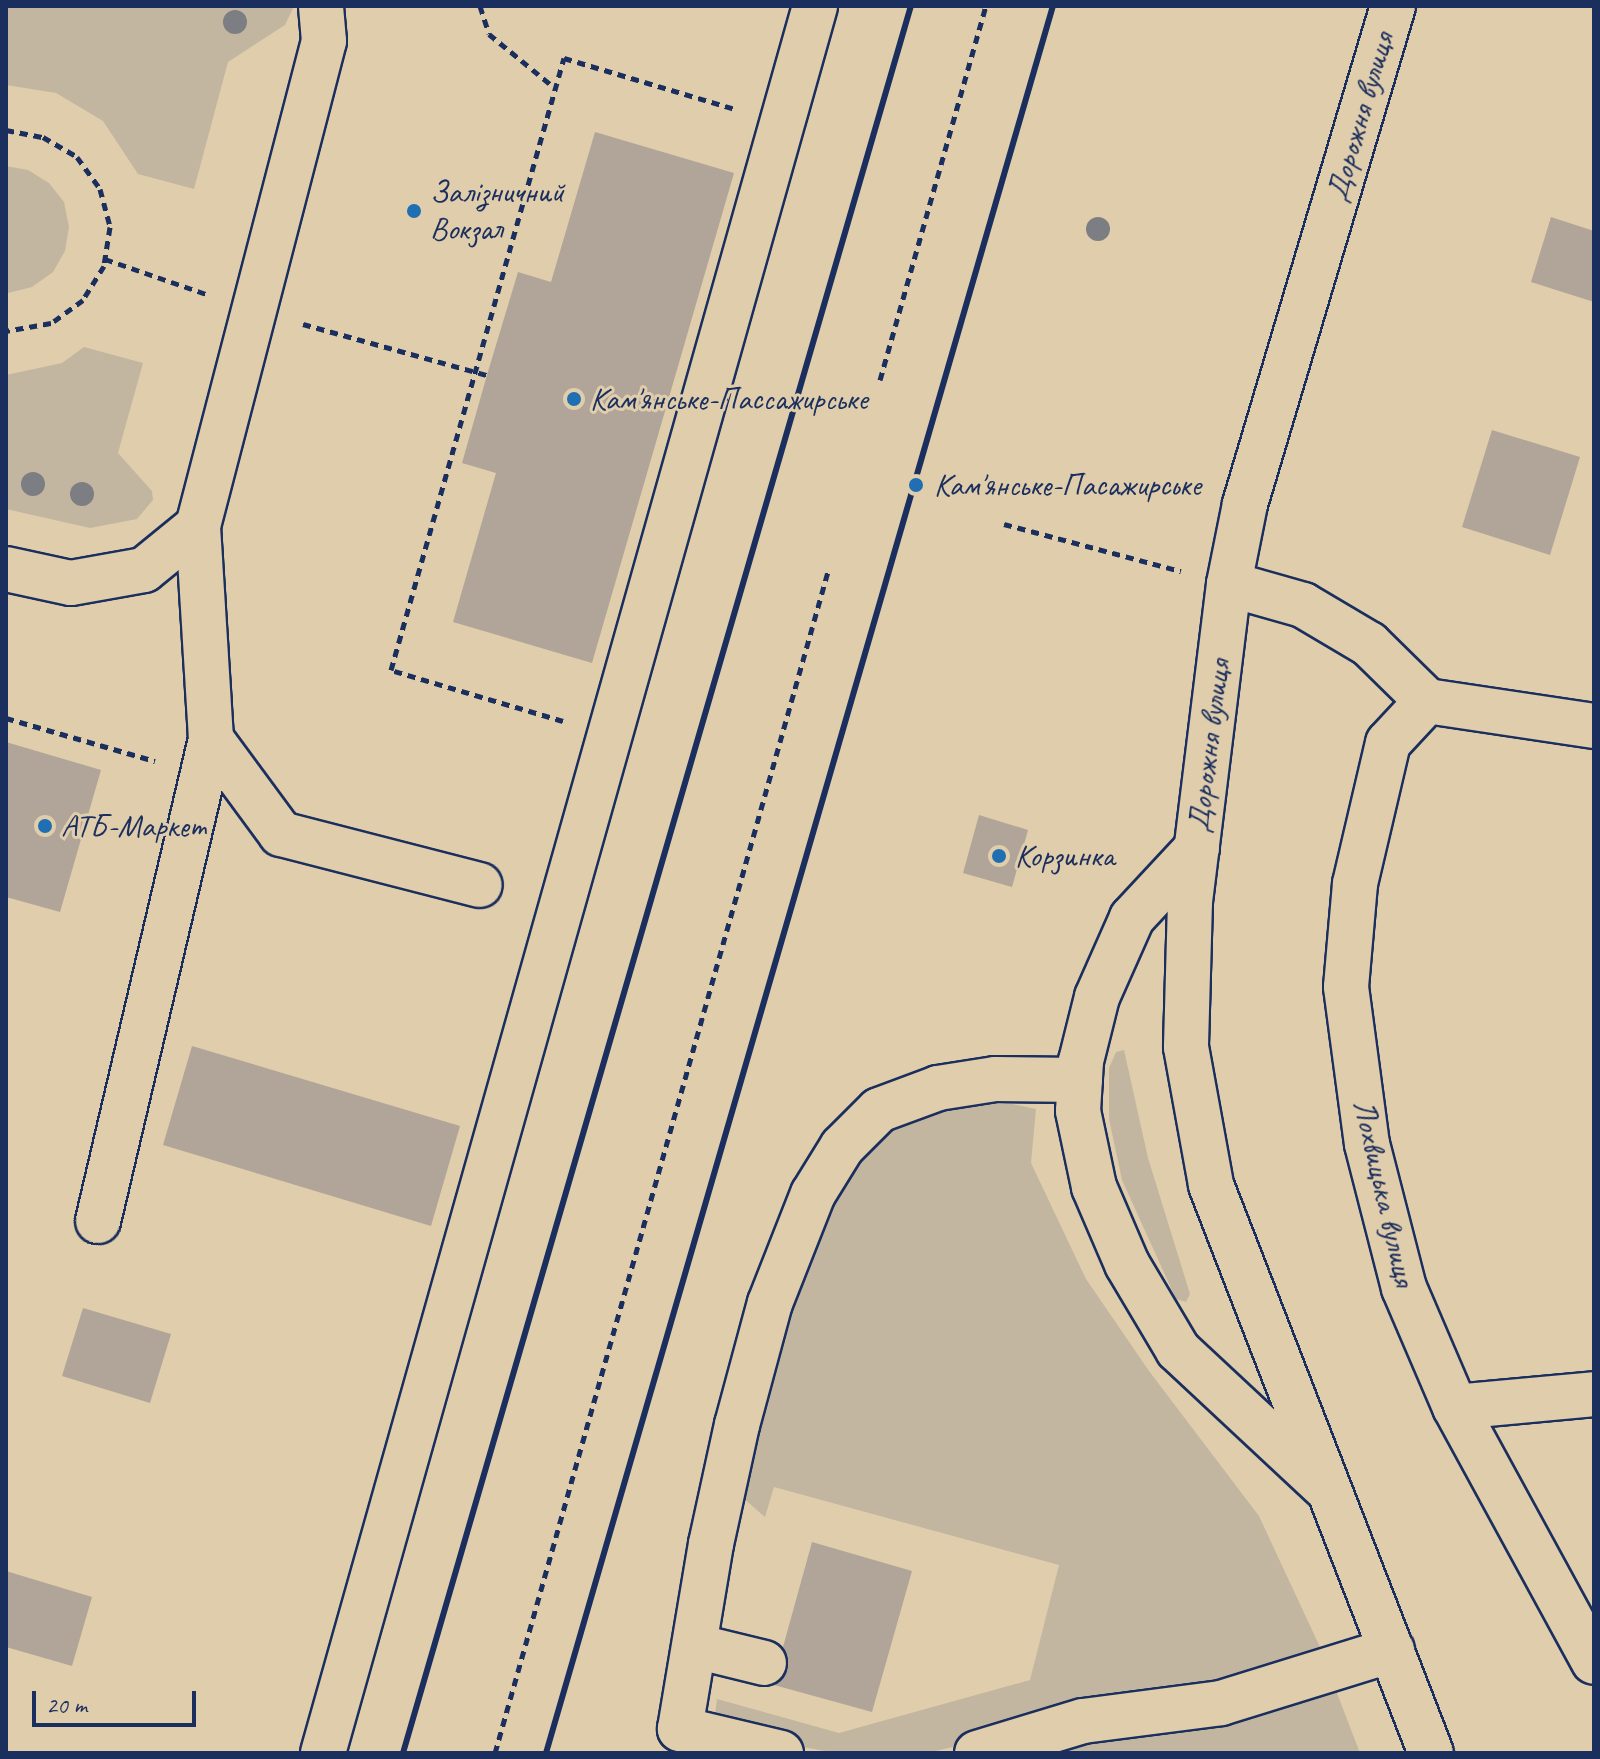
<!DOCTYPE html>
<meta charset="utf-8">
<style>
body{margin:0}
#map{position:relative;width:1600px;height:1759px;overflow:hidden;background:#e0cdab;font-family:Caveat,sans-serif}
div>[style]{position:absolute}
.green>*{inset:0;background:#c3b6a0}
.building>*{inset:0;background:#b0a598}
.path>*{height:5px;margin-top:-2.5px;transform-origin:0;background:repeating-linear-gradient(90deg,#1b2f5e 0 8px,transparent 0 14px)}
.roads{filter:drop-shadow(2px 0 #1b2f5e) drop-shadow(-2px 0 #1b2f5e) drop-shadow(0 2px #1b2f5e) drop-shadow(0 -2px #1b2f5e)}
.minor>*{height:44px;margin:-22px;padding:0 22px;transform-origin:22px;border-radius:22px;background:#e0cdab}
.major>*{height:44px;margin:-22px;padding:0 22px;transform-origin:22px;border-radius:22px;background:#e0cdab}
.rail>*{height:6px;margin:-3px;padding:0 3px;transform-origin:3px;border-radius:3px;background:#1b2f5e}
.trees>*{width:24px;height:24px;margin:-12px;border-radius:50%;background:#7d7d84}
.dots>*{width:22px;height:22px;translate:-50% -50%;box-sizing:border-box;border:4px solid #e0cdab;border-radius:50%}
span{translate:-50% -50%;white-space:nowrap;text-align:center;line-height:1.15;-webkit-text-stroke:6px #e0cdab;paint-order:stroke}
.street-label{font-size:32px;color:#1b2f5e}
.poi-label{font-size:32px;color:#1b2f5e}
.left{translate:0 -50%;text-align:left}
.frame{position:absolute;inset:0;border:8px solid #1b2f5e;pointer-events:none}
.scale{position:absolute;left:32px;top:1691px;width:164px;height:36px;box-sizing:border-box;border:4px solid #1b2f5e;border-top:0;padding-left:10px;font-size:24px;line-height:28px;white-space:nowrap;color:#1b2f5e;-webkit-text-stroke:6px #e0cdab;paint-order:stroke}
</style>
<div id="map">
<div class="green">
<div style="clip-path:polygon(6px 6px,294px 6px,285px 25px,228px 62px,194px 189px,138px 174px,103px 121px,56px 93px,6px 85px)"></div>
<div style="clip-path:polygon(6px 166px,28px 170px,49px 183px,64px 202px,69px 227px,65px 251px,53px 272px,32px 287px,8px 293px)"></div>
<div style="clip-path:polygon(84px 347px,143px 363px,118px 453px,152px 491px,153px 500px,137px 519px,90px 528px,6px 509px,6px 375px,62px 363px)"></div>
<div style="clip-path:polygon(1124px 1050px,1148px 1158px,1190px 1294px,1186px 1302px,1176px 1299px,1122px 1180px,1109px 1119px,1109px 1068px,1116px 1052px)"></div>
<div style="clip-path:polygon(994px 1100px,1036px 1109px,1031px 1163px,1086px 1279px,1149px 1371px,1259px 1516px,1326px 1660px,927px 1753px,836px 1753px,764px 1740px,715px 1715px,717px 1699px,839px 1733px,1030px 1680px,1059px 1565px,774px 1487px,765px 1517px,743px 1498px,753px 1428px,825px 1198px,888px 1123px,942px 1102px)"></div>
<div style="clip-path:polygon(1335px 1688px,1360px 1753px,1007px 1753px)"></div>
</div>
<div class="building">
<div style="clip-path:polygon(595px 132px,734px 173px,592px 663px,453px 622px,496px 473px,462px 463px,487px 375px,518px 272px,551px 282px)"></div>
<div style="clip-path:polygon(1551px 217px,1594px 231px,1594px 302px,1531px 282px)"></div>
<div style="clip-path:polygon(1492px 430px,1580px 457px,1550px 555px,1462px 527px)"></div>
<div style="clip-path:polygon(6px 742px,101px 770px,60px 912px,6px 897px)"></div>
<div style="clip-path:polygon(979px 815px,1028px 830px,1012px 887px,963px 873px)"></div>
<div style="clip-path:polygon(192px 1046px,460px 1126px,431px 1226px,163px 1145px)"></div>
<div style="clip-path:polygon(83px 1308px,171px 1334px,150px 1403px,62px 1376px)"></div>
<div style="clip-path:polygon(812px 1542px,912px 1571px,872px 1712px,774px 1685px,788px 1670px,783px 1647px)"></div>
<div style="clip-path:polygon(6px 1571px,92px 1597px,72px 1666px,6px 1647px)"></div>
</div>
<div class="path">
<div style="left:480px;top:6px;width:29px;rotate:72deg"></div>
<div style="left:489px;top:34px;width:85px;rotate:39.3deg"></div>
<div style="left:6px;top:130px;width:38px;rotate:11deg"></div>
<div style="left:43px;top:137px;width:39px;rotate:30deg"></div>
<div style="left:77px;top:157px;width:39px;rotate:54deg"></div>
<div style="left:100px;top:189px;width:39px;rotate:75deg"></div>
<div style="left:110px;top:227px;width:39px;rotate:99deg"></div>
<div style="left:104px;top:266px;width:40px;rotate:122deg"></div>
<div style="left:83px;top:300px;width:39px;rotate:144deg"></div>
<div style="left:51px;top:323px;width:46px;rotate:169.9deg"></div>
<div style="left:105px;top:259px;width:107px;rotate:19.1deg"></div>
<div style="left:303px;top:324px;width:191px;rotate:15.5deg"></div>
<div style="left:880px;top:380px;width:389px;rotate:-74.2deg"></div>
<div style="left:1004px;top:524px;width:183px;rotate:14.9deg"></div>
<div style="left:6px;top:718px;width:155px;rotate:16.1deg"></div>
<div style="left:563px;top:721px;width:179px;rotate:-163.5deg"></div>
<div style="left:391px;top:670px;width:636px;rotate:-74.22deg"></div>
<div style="left:564px;top:58px;width:178px;rotate:16.6deg"></div>
<div style="left:495px;top:1753px;width:1231px;rotate:-74.26deg"></div>
</div>
<div class="roads">
<div class="minor">
<div style="left:1229px;top:584px;width:77px;rotate:15.8deg"></div>
<div style="left:1303px;top:605px;width:77px;rotate:30.6deg"></div>
<div style="left:1369px;top:644px;width:81px;rotate:44.5deg"></div>
<div style="left:1427px;top:701px;width:57px;rotate:132.9deg"></div>
<div style="left:1388px;top:743px;width:145px;rotate:103.2deg"></div>
<div style="left:1355px;top:884px;width:103px;rotate:95deg"></div>
<div style="left:1346px;top:987px;width:158px;rotate:82.4deg"></div>
<div style="left:1367px;top:1144px;width:149px;rotate:75.6deg"></div>
<div style="left:1404px;top:1288px;width:129px;rotate:66.8deg"></div>
<div style="left:1455px;top:1407px;width:290px;rotate:61.4deg"></div>
<div style="left:1427px;top:701px;width:169px;rotate:8.5deg"></div>
<div style="left:211px;top:739px;width:118px;rotate:53.6deg"></div>
<div style="left:281px;top:834px;width:205px;rotate:14.4deg"></div>
<div style="left:1197px;top:848px;width:96px;rotate:132.9deg"></div>
<div style="left:1132px;top:918px;width:86px;rotate:113.9deg"></div>
<div style="left:1097px;top:997px;width:66px;rotate:104deg"></div>
<div style="left:1081px;top:1061px;width:50px;rotate:93.4deg"></div>
<div style="left:1078px;top:1111px;width:78px;rotate:78.1deg"></div>
<div style="left:1094px;top:1187px;width:84px;rotate:66.8deg"></div>
<div style="left:1127px;top:1264px;width:100px;rotate:59.3deg"></div>
<div style="left:1178px;top:1350px;width:200px;rotate:43deg"></div>
<div style="left:98px;top:1221px;width:495px;rotate:-76.8deg"></div>
<div style="left:211px;top:739px;width:213px;rotate:-93.5deg"></div>
<div style="left:1455px;top:1407px;width:140px;rotate:-5.3deg"></div>
<div style="left:695px;top:1646px;width:71px;rotate:13.8deg"></div>
<div style="left:323px;top:1753px;width:1815px;rotate:-74.27deg"></div>
<div style="left:781px;top:1753px;width:104px;rotate:-166.6deg"></div>
<div style="left:680px;top:1729px;width:188px;rotate:-80.5deg"></div>
<div style="left:711px;top:1544px;width:122px;rotate:-77.7deg"></div>
<div style="left:737px;top:1425px;width:126px;rotate:-74.9deg"></div>
<div style="left:770px;top:1303px;width:117px;rotate:-68.5deg"></div>
<div style="left:813px;top:1194px;width:55px;rotate:-58.3deg"></div>
<div style="left:842px;top:1147px;width:52px;rotate:-45deg"></div>
<div style="left:879px;top:1110px;width:63px;rotate:-20.4deg"></div>
<div style="left:938px;top:1088px;width:58px;rotate:-9deg"></div>
<div style="left:995px;top:1079px;width:85px;rotate:0.7deg"></div>
<div style="left:977px;top:1753px;width:111px;rotate:-16.8deg"></div>
<div style="left:1083px;top:1721px;width:139px;rotate:-7.4deg"></div>
<div style="left:1221px;top:1703px;width:179px;rotate:-17.2deg"></div>
</div>
<div class="major">
<div style="left:1393px;top:6px;width:520px;rotate:106.55deg"></div>
<div style="left:1245px;top:504px;width:82px;rotate:101.3deg"></div>
<div style="left:1229px;top:584px;width:320px;rotate:97deg"></div>
<div style="left:1190px;top:902px;width:145px;rotate:91.6deg"></div>
<div style="left:1186px;top:1047px;width:140px;rotate:79.7deg"></div>
<div style="left:1211px;top:1185px;width:609px;rotate:68.83deg"></div>
<div style="left:6px;top:569px;width:66px;rotate:12.2deg"></div>
<div style="left:71px;top:583px;width:74px;rotate:-10.1deg"></div>
<div style="left:144px;top:570px;width:70px;rotate:-39.2deg"></div>
<div style="left:198px;top:526px;width:501px;rotate:-75.44deg"></div>
<div style="left:324px;top:41px;width:35px;rotate:-95deg"></div>
</div>
</div>
<div class="rail">
<div style="left:403px;top:1753px;width:1819px;rotate:-73.79deg"></div>
<div style="left:546px;top:1753px;width:1819px;rotate:-73.82deg"></div>
</div>
<div class="trees">
<div style="left:235px;top:22px"></div>
<div style="left:1098px;top:229px"></div>
<div style="left:33px;top:484px"></div>
<div style="left:82px;top:494px"></div>
</div>
<div class="dots">
<div style="left:414px;top:211px;background:#1f6fb2"></div>
<div style="left:574px;top:399px;background:#1f6fb2"></div>
<div style="left:916px;top:485px;background:#1f6fb2"></div>
<div style="left:45px;top:826px;background:#1f6fb2"></div>
<div style="left:999px;top:856px;background:#1f6fb2"></div>
</div>
<div class="street-label">
<span style="left:1360px;top:117px;rotate:-74deg">Дорожня вулиця</span>
<span style="left:1209px;top:746px;rotate:-83deg">Дорожня вулиця</span>
<span style="left:1384px;top:1193px;rotate:77deg">Лохвицька вулиця</span>
</div>
<div class="poi-label">
<span class="left" style="left:430px;top:211px">Залізничний<br>Вокзал</span>
<span class="left" style="left:590px;top:399px">Кам'янське-Пассажирське</span>
<span class="left" style="left:934px;top:485px">Кам'янське-Пасажирське</span>
<span class="left" style="left:61px;top:826px">АТБ-Маркет</span>
<span class="left" style="left:1015px;top:856px">Корзинка</span>
</div>
<div class="frame"></div>
<div class="scale">20 m</div>
</div>
